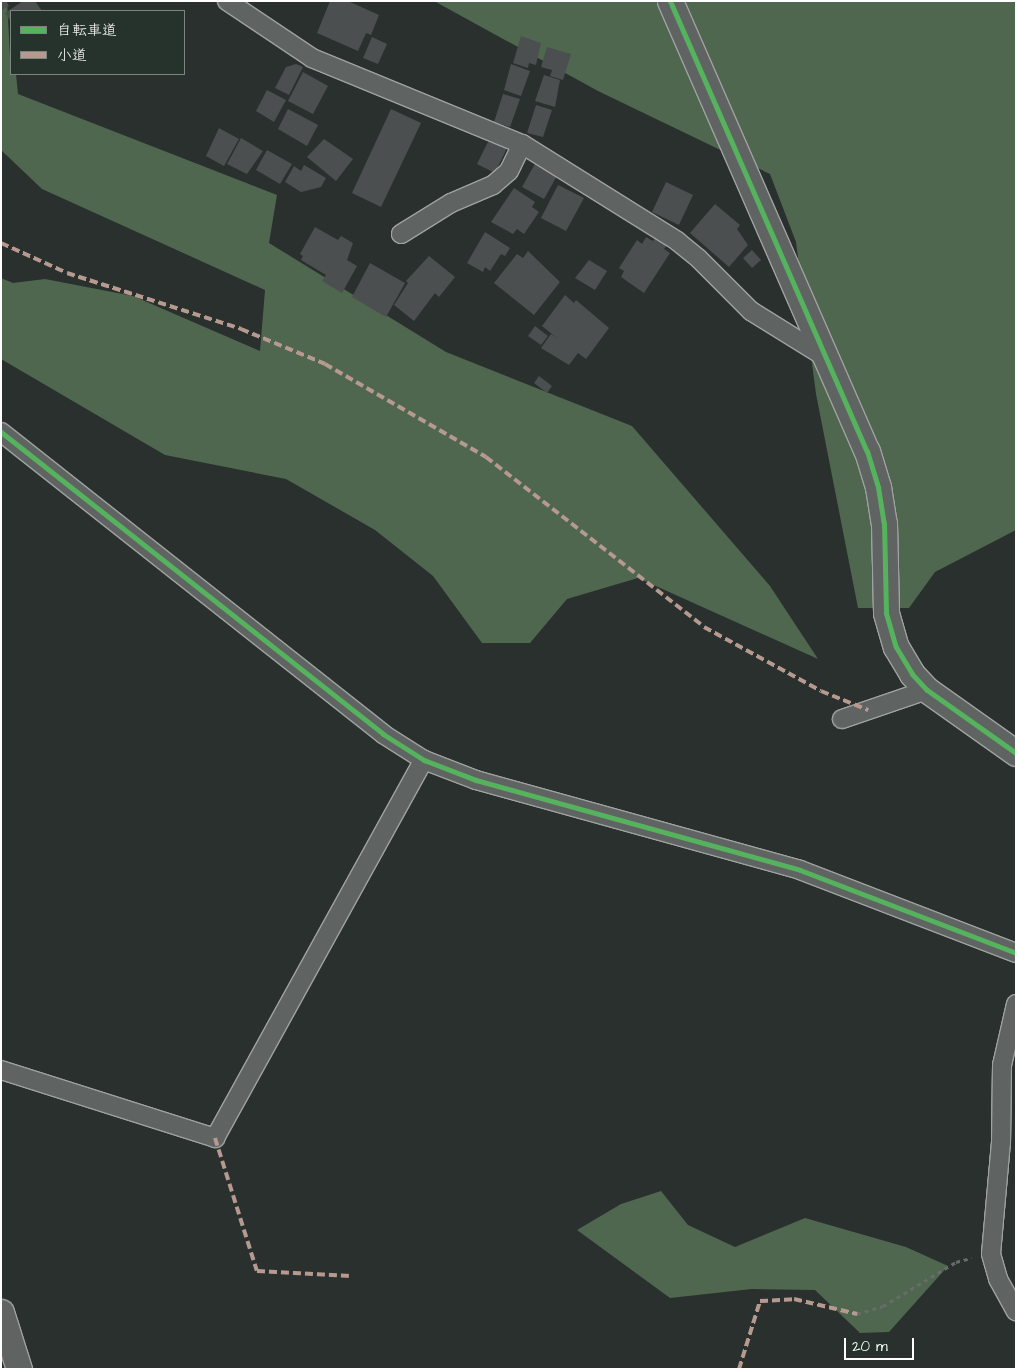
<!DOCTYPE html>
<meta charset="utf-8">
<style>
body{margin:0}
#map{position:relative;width:1017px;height:1370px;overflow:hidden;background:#29302d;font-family:"Architects Daughter","Klee One",sans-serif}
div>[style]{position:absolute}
.green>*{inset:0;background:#4f664f}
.building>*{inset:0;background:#4c4f50}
.path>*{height:3px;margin-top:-1.5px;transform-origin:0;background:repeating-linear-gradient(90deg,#686c69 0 4px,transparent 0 8px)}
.roads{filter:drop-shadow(1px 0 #9fa2a0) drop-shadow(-1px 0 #9fa2a0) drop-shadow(0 1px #9fa2a0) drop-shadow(0 -1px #9fa2a0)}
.street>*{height:18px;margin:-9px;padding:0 9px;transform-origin:9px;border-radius:9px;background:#5f6362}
.secondary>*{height:25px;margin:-12.5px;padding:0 12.5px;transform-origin:12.5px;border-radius:12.5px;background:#5f6362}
.quiet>*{height:4px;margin-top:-2px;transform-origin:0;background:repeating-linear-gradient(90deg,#b69a8f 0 8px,transparent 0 12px)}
.cycleway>*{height:5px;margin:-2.5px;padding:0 2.5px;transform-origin:2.5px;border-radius:2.5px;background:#56b35d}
span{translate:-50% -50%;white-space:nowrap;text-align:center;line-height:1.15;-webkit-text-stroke:4px #26332d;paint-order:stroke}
.frame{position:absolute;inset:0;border:2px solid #fff;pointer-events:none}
.legend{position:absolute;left:10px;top:10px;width:175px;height:65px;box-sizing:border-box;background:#26332d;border:1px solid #7d8581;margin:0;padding:6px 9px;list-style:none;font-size:15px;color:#fff}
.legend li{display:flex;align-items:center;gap:10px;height:25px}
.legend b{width:25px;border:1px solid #7d8581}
.scale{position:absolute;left:844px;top:1338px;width:70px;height:22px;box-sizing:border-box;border:2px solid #fff;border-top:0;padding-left:6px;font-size:15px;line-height:18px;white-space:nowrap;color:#fff;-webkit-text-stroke:4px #26332d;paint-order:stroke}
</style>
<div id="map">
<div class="green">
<div style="clip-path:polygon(1px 1px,7px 1px,11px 74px,16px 74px,18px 94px,277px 195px,269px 243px,446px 352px,632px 426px,770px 586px,818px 659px,638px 578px,567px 599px,530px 643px,482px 643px,433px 576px,375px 530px,286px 479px,165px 455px,1px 359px,1px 278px,13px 283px,45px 279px,133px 296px,260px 351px,265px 290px,42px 189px,1px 150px)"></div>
<div style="clip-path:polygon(434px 1px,1016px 1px,1016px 530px,935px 572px,909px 608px,858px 608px,816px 394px,796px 242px,770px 174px,598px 91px)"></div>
<div style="clip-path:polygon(661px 1191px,688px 1225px,735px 1247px,805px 1218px,906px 1247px,948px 1266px,889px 1332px,860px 1333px,815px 1290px,752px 1289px,670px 1298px,577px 1230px,621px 1204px)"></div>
</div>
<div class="building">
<div style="clip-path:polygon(1px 1px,6px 1px,9px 6px,1px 10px)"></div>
<div style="clip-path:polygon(23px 1px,35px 1px,42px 11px,11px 11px,11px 22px,5px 13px)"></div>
<div style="clip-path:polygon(330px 1px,348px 1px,379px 15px,371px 35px,366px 33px,358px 51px,317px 33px)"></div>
<div style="clip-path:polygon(521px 36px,541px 43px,536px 65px,529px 63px,528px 68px,513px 63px)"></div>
<div style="clip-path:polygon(372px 37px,387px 44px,378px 64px,363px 58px)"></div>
<div style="clip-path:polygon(547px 47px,571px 54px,563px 80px,550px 76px,552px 70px,541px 67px)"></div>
<div style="clip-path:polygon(296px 64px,303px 67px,289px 95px,275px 88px,286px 67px)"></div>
<div style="clip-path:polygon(511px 64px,530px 71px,521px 96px,504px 90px)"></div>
<div style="clip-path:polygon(303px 72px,328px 86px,313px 114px,288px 101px)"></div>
<div style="clip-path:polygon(544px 75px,560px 80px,555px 107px,535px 101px)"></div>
<div style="clip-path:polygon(267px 90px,286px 100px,274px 122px,256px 111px)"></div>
<div style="clip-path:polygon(503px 94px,520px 99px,510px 127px,494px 122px)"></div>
<div style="clip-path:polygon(536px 105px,552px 110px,543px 137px,527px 133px)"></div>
<div style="clip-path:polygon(288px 109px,318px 125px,307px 146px,278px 129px)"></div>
<div style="clip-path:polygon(391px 109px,421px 123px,381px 207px,352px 193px)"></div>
<div style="clip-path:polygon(219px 128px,239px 139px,224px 166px,206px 156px)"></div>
<div style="clip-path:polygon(241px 138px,263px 151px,247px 174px,227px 164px)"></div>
<div style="clip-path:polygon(324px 139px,353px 159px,336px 181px,307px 157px)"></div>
<div style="clip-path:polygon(488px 142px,508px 146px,495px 173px,477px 164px)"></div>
<div style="clip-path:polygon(267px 150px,292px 164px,280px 184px,256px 170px)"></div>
<div style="clip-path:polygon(536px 162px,558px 174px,544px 199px,522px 187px)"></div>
<div style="clip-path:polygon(304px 165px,326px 178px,321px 187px,301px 192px,285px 182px,294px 166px,301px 171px)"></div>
<div style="clip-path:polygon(666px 182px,693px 195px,679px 225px,652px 212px)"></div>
<div style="clip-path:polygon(558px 185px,584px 198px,566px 231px,541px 218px)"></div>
<div style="clip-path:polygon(514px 188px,535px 202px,532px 207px,539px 212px,524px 234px,517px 229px,513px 234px,491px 222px)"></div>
<div style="clip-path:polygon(715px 204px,740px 225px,737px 229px,748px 245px,729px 267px,690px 233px)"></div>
<div style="clip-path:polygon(315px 227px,338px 240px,341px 236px,353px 243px,347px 260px,357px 266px,342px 293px,322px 281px,326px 275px,301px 260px,303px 256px,300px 254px)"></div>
<div style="clip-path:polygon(485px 232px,510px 248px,505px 256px,501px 254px,490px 271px,485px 267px,483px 272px,467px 263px)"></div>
<div style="clip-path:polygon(646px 237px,653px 241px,655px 238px,667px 245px,664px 249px,670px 253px,644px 293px,621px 277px,624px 271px,619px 268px,637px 240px,642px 244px)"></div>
<div style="clip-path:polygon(752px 250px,761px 260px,752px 268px,743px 258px)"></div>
<div style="clip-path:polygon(528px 251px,560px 282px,534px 315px,494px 283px,517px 254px,523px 258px)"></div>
<div style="clip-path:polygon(429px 256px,455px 277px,439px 297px,435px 293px,414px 321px,394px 305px,408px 283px,406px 281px)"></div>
<div style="clip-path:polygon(589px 260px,607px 271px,595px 290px,575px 278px)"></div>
<div style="clip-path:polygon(370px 263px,405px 283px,386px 317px,352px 297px)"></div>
<div style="clip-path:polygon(565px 295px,574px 303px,576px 300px,609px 328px,586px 359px,578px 353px,569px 365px,541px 348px,551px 334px,558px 339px,542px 326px)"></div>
<div style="clip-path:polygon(535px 326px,548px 336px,541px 345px,528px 336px)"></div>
<div style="clip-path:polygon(539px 376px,552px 386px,547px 393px,534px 383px)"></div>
</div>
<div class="path">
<div style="left:857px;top:1314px;width:27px;rotate:-17deg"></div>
<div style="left:883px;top:1306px;width:85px;rotate:-31.1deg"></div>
<div style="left:956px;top:1262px;width:16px;rotate:-15deg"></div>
</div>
<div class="roads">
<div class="street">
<div style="left:227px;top:1px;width:102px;rotate:33.8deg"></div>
<div style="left:312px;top:58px;width:227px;rotate:22.3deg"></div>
<div style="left:522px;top:144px;width:183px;rotate:32deg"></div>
<div style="left:677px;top:241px;width:28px;rotate:39deg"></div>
<div style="left:699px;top:259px;width:74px;rotate:45deg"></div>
<div style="left:751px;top:311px;width:87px;rotate:31.9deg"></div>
<div style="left:401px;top:234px;width:59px;rotate:-31.8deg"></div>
<div style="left:451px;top:203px;width:46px;rotate:-23.2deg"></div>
<div style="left:493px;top:185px;width:21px;rotate:-41deg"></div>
<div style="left:509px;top:171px;width:30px;rotate:-64deg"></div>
<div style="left:1px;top:432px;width:487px;rotate:38.3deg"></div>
<div style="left:383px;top:734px;width:49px;rotate:32.4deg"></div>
<div style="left:424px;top:760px;width:56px;rotate:21deg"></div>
<div style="left:476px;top:780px;width:336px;rotate:15.5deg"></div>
<div style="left:800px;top:870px;width:231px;rotate:21deg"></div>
<div style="left:842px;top:719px;width:90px;rotate:-18.8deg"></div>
<div style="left:1016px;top:1004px;width:63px;rotate:102.9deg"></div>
<div style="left:1002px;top:1065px;width:77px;rotate:90.7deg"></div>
<div style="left:1001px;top:1142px;width:112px;rotate:95.1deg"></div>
<div style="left:991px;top:1254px;width:26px;rotate:74deg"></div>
<div style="left:998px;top:1279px;width:37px;rotate:61deg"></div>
<div style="left:1px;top:1070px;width:225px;rotate:17.6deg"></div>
<div style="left:215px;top:1138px;width:432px;rotate:-61.1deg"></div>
</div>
<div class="secondary">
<div style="left:670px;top:1px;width:491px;rotate:66.4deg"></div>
<div style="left:867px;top:451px;width:38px;rotate:73deg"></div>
<div style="left:878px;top:487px;width:36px;rotate:81deg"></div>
<div style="left:884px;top:523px;width:90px;rotate:88.7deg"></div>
<div style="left:886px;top:613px;width:35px;rotate:74deg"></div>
<div style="left:896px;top:647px;width:31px;rotate:59deg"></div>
<div style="left:912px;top:674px;width:22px;rotate:47deg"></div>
<div style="left:927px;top:690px;width:109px;rotate:35.3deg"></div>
<div style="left:1px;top:1312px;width:60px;rotate:72.5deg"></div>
</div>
</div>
<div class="quiet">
<div style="left:1px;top:243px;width:72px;rotate:24.4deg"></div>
<div style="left:67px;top:273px;width:183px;rotate:17.8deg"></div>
<div style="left:241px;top:329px;width:91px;rotate:22.6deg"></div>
<div style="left:325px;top:364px;width:186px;rotate:30deg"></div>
<div style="left:486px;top:457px;width:276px;rotate:37.9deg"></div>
<div style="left:704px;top:627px;width:133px;rotate:28.7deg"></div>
<div style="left:821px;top:691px;width:51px;rotate:22deg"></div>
<div style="left:215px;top:1138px;width:139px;rotate:72.5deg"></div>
<div style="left:257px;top:1271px;width:94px;rotate:3deg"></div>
<div style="left:739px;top:1369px;width:71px;rotate:-72.8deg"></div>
<div style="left:760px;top:1301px;width:34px;rotate:-3deg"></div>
<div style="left:794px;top:1299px;width:65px;rotate:13.4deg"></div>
</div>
<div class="cycleway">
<div style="left:670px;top:1px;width:491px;rotate:66.4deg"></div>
<div style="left:867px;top:451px;width:38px;rotate:73deg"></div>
<div style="left:878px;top:487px;width:36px;rotate:81deg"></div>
<div style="left:884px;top:523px;width:90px;rotate:88.7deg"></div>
<div style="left:886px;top:613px;width:35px;rotate:74deg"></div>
<div style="left:896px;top:647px;width:31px;rotate:59deg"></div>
<div style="left:912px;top:674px;width:22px;rotate:47deg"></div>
<div style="left:927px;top:690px;width:109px;rotate:35.3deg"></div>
<div style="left:1px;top:432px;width:487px;rotate:38.3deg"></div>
<div style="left:383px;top:734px;width:49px;rotate:32.4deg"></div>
<div style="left:424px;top:760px;width:56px;rotate:21deg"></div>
<div style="left:476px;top:780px;width:336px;rotate:15.5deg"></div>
<div style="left:800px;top:870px;width:231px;rotate:21deg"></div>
</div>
<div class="frame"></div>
<ul class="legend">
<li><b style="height:6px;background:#56b35d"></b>自転車道</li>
<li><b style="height:6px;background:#b69a8f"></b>小道</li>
</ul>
<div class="scale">20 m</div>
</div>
